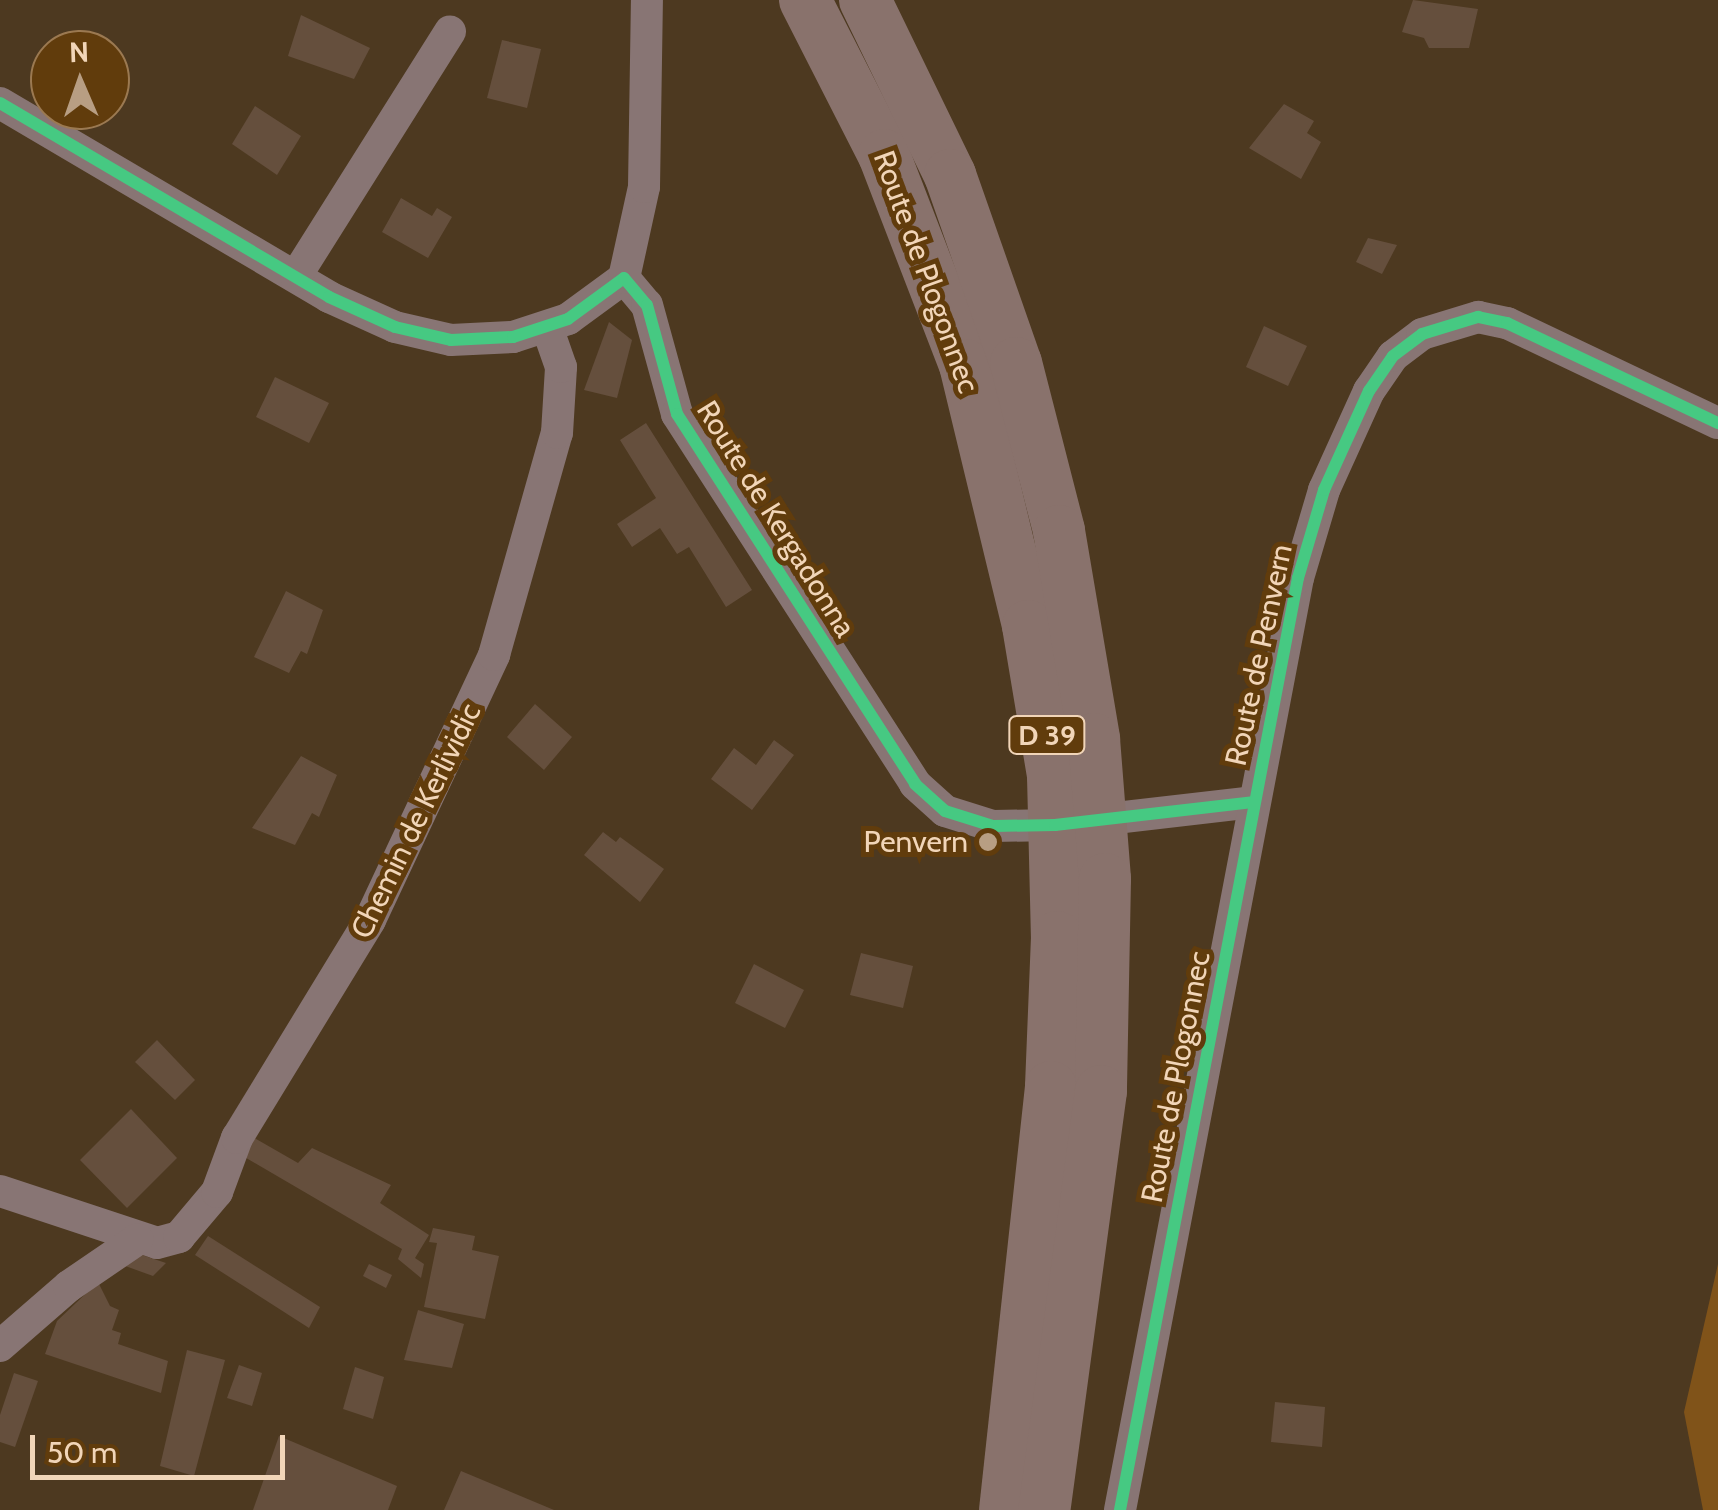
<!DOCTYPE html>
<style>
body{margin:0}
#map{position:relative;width:1718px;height:1510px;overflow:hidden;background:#4d3920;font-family:Cabin,sans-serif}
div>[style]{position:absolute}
.green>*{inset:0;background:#805319}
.building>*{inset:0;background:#654f3d}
.street>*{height:32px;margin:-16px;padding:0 16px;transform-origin:16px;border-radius:16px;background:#887574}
.primary>*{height:52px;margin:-26px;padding:0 26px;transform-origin:26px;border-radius:26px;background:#89726c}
.cycleway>*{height:12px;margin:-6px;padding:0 6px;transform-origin:6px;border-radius:6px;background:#46c982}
.dots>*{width:28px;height:28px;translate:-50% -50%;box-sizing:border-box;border:5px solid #613c0c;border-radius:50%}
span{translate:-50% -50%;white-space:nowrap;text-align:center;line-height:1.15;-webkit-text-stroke:10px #613c0c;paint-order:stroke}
.shield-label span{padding:2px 8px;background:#613c0c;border:2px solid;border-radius:8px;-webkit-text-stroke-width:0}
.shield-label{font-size:28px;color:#f1d5b8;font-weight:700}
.street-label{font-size:30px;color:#f1d5b8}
.poi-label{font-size:30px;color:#f1d5b8}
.right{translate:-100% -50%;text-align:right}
.north{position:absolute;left:30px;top:30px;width:100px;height:100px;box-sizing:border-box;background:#613c0c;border:2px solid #9b7951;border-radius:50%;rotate:358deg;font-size:28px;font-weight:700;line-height:40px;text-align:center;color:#f1d5b8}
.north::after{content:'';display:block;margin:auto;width:35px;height:45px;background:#b89e83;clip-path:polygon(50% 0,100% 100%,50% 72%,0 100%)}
.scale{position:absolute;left:30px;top:1435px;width:255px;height:45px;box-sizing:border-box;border:5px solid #f1d5b8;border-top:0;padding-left:12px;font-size:30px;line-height:35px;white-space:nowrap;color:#f1d5b8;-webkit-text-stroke:8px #613c0c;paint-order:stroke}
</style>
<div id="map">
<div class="green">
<div style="clip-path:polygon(1718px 1264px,1718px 1510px,1703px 1510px,1684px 1412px)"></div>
</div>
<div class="building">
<div style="clip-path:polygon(1413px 0,1478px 9px,1469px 48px,1429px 48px,1424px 38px,1402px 32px)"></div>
<div style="clip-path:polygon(301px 15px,370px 48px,354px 79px,288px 56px)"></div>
<div style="clip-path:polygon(502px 40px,541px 49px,527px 108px,487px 98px)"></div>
<div style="clip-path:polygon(1284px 104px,1314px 121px,1307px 133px,1321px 142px,1301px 179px,1249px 148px)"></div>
<div style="clip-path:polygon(255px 106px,301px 136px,277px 175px,232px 144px)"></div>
<div style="clip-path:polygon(401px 198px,432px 216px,437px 208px,452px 217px,428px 258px,382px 232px)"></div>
<div style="clip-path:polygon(1368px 238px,1397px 245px,1382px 274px,1356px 262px)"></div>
<div style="clip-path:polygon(609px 322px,632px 340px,617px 398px,584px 390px)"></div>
<div style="clip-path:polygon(1264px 326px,1307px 346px,1288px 386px,1246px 367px)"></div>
<div style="clip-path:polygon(275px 377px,329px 403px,309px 443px,256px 417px)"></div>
<div style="clip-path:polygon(646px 423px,752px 590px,726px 607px,689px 547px,677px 554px,660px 528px,632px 547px,617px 524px,656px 498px,620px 440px)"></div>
<div style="clip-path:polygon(286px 591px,323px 610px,307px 654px,301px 651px,289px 673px,254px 657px)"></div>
<div style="clip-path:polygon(535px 704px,572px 737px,544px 770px,507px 737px)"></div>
<div style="clip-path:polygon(774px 740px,794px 755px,752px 810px,711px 779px,734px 748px,756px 765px)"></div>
<div style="clip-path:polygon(301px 756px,337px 775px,319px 817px,312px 813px,295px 845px,252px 828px)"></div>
<div style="clip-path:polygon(603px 832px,616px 842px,620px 837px,664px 869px,640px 902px,584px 855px)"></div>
<div style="clip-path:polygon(861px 953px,913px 966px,903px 1008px,850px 995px)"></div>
<div style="clip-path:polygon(754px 964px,804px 990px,785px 1028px,735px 1003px)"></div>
<div style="clip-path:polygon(157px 1040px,195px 1080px,175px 1100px,135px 1062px)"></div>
<div style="clip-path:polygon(131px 1109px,177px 1158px,127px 1208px,80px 1160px)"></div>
<div style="clip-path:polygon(251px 1136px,298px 1163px,312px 1148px,391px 1185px,380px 1203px,429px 1235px,415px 1258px,424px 1264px,421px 1278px,398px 1259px,402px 1249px,236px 1152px)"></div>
<div style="clip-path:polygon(433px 1228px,475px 1236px,472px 1250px,499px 1256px,485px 1319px,424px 1307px,437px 1243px,429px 1242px)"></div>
<div style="clip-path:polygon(208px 1236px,320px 1307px,309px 1328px,195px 1255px)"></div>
<div style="clip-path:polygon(130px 1251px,166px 1263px,153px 1276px,117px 1263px)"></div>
<div style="clip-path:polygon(369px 1264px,392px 1275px,386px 1288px,363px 1276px)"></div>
<div style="clip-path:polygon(98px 1282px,110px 1306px,119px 1310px,112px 1330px,121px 1333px,118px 1344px,168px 1361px,161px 1393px,45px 1354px,57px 1321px)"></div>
<div style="clip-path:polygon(418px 1310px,464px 1324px,452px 1368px,404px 1360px)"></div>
<div style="clip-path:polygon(187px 1350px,225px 1360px,194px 1476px,160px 1466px)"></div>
<div style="clip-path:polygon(239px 1365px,262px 1373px,252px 1406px,227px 1398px)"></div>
<div style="clip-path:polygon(355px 1367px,384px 1377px,373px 1419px,343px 1409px)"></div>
<div style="clip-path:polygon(14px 1373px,38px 1381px,15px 1447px,0 1442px,0 1415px)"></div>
<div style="clip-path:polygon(1275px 1402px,1325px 1407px,1322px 1447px,1271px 1442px)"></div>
<div style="clip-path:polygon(279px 1436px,397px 1486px,388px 1510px,253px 1510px)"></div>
<div style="clip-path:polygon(461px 1471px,554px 1510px,444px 1510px)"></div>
</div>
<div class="street">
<div style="left:0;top:103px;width:382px;rotate:30.5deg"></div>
<div style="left:329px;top:297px;width:72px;rotate:24.4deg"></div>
<div style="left:395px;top:327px;width:57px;rotate:13.1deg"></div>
<div style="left:451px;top:340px;width:62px;rotate:-2.8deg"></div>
<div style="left:513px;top:337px;width:58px;rotate:-18.1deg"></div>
<div style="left:568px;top:319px;width:69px;rotate:-36.2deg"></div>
<div style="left:624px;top:278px;width:35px;rotate:50deg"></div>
<div style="left:647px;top:305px;width:113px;rotate:74.6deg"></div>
<div style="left:677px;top:414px;width:440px;rotate:57.2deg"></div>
<div style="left:915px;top:784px;width:40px;rotate:42deg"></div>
<div style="left:945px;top:811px;width:50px;rotate:17.4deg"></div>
<div style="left:993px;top:826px;width:62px;rotate:-0.9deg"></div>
<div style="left:1055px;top:825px;width:199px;rotate:-6.6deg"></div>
<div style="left:296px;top:276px;width:289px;rotate:-57.8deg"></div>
<div style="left:624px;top:278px;width:93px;rotate:-77.6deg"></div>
<div style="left:644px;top:187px;width:187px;rotate:-89.1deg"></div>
<div style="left:0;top:1191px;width:165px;rotate:18.3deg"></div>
<div style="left:157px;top:1243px;width:23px;rotate:-15deg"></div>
<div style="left:179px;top:1237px;width:59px;rotate:-49.8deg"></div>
<div style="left:217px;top:1192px;width:58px;rotate:-69.7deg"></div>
<div style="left:237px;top:1138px;width:255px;rotate:-58.6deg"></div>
<div style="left:370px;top:920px;width:293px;rotate:-64.9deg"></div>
<div style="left:494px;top:655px;width:231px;rotate:-74.2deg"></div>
<div style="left:557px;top:433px;width:66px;rotate:-86.5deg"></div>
<div style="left:561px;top:367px;width:42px;rotate:-109.3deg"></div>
<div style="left:0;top:1346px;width:91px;rotate:-41deg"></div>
<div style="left:69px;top:1286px;width:83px;rotate:-34.3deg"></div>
<div style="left:1120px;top:1510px;width:949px;rotate:-79.19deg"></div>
<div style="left:1298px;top:578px;width:92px;rotate:-73.5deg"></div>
<div style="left:1324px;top:490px;width:109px;rotate:-65.6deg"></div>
<div style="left:1369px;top:391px;width:42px;rotate:-55.6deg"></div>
<div style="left:1393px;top:356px;width:36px;rotate:-37deg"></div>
<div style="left:1422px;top:334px;width:59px;rotate:-16.9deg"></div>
<div style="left:1478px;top:317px;width:30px;rotate:12deg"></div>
<div style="left:1507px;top:323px;width:233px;rotate:25.4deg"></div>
</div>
<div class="primary">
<div style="left:805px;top:0;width:174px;rotate:63deg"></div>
<div style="left:884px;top:155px;width:225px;rotate:68.9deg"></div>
<div style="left:965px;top:365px;width:268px;rotate:76.4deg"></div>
<div style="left:1028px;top:626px;width:152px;rotate:80.5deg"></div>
<div style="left:1053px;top:776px;width:161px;rotate:88.6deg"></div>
<div style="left:1057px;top:937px;width:150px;rotate:92.3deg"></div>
<div style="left:1051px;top:1087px;width:425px;rotate:96.2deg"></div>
<div style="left:865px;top:0;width:195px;rotate:64.1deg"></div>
<div style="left:950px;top:175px;width:199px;rotate:70.7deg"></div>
<div style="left:1016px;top:363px;width:173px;rotate:75.6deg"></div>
<div style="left:1059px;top:531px;width:211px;rotate:80.4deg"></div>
<div style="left:1094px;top:739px;width:140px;rotate:85.5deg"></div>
<div style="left:1105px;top:879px;width:212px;rotate:91.1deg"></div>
<div style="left:1101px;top:1091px;width:423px;rotate:97.7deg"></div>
</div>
<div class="cycleway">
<div style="left:0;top:103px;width:382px;rotate:30.5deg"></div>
<div style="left:329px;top:297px;width:72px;rotate:24.4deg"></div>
<div style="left:395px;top:327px;width:57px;rotate:13.1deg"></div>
<div style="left:451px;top:340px;width:62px;rotate:-2.8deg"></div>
<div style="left:513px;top:337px;width:58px;rotate:-18.1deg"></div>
<div style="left:568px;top:319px;width:69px;rotate:-36.2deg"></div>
<div style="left:624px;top:278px;width:35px;rotate:50deg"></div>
<div style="left:647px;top:305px;width:113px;rotate:74.6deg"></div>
<div style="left:677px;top:414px;width:440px;rotate:57.2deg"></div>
<div style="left:915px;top:784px;width:40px;rotate:42deg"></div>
<div style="left:945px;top:811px;width:50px;rotate:17.4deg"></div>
<div style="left:993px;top:826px;width:62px;rotate:-0.9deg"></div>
<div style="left:1055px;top:825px;width:199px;rotate:-6.6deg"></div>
<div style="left:1120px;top:1510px;width:949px;rotate:-79.19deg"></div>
<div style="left:1298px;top:578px;width:92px;rotate:-73.5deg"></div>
<div style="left:1324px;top:490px;width:109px;rotate:-65.6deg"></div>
<div style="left:1369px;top:391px;width:42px;rotate:-55.6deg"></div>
<div style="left:1393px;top:356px;width:36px;rotate:-37deg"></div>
<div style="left:1422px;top:334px;width:59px;rotate:-16.9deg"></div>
<div style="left:1478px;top:317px;width:30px;rotate:12deg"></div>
<div style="left:1507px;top:323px;width:233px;rotate:25.4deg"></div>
</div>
<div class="dots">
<div style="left:988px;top:842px;background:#b89e83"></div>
</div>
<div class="shield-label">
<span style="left:1047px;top:735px">D 39</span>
</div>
<div class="street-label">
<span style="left:926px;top:272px;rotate:70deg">Route de Plogonnec</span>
<span style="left:776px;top:519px;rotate:58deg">Route de Kergadonna</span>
<span style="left:1259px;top:655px;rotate:-78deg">Route de Penvern</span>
<span style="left:416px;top:821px;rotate:-64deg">Chemin de Kerlividic</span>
<span style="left:1176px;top:1077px;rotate:-79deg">Route de Plogonnec</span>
</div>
<div class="poi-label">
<span class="right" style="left:968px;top:842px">Penvern</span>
</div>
<div class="north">N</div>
<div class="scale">50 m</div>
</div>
